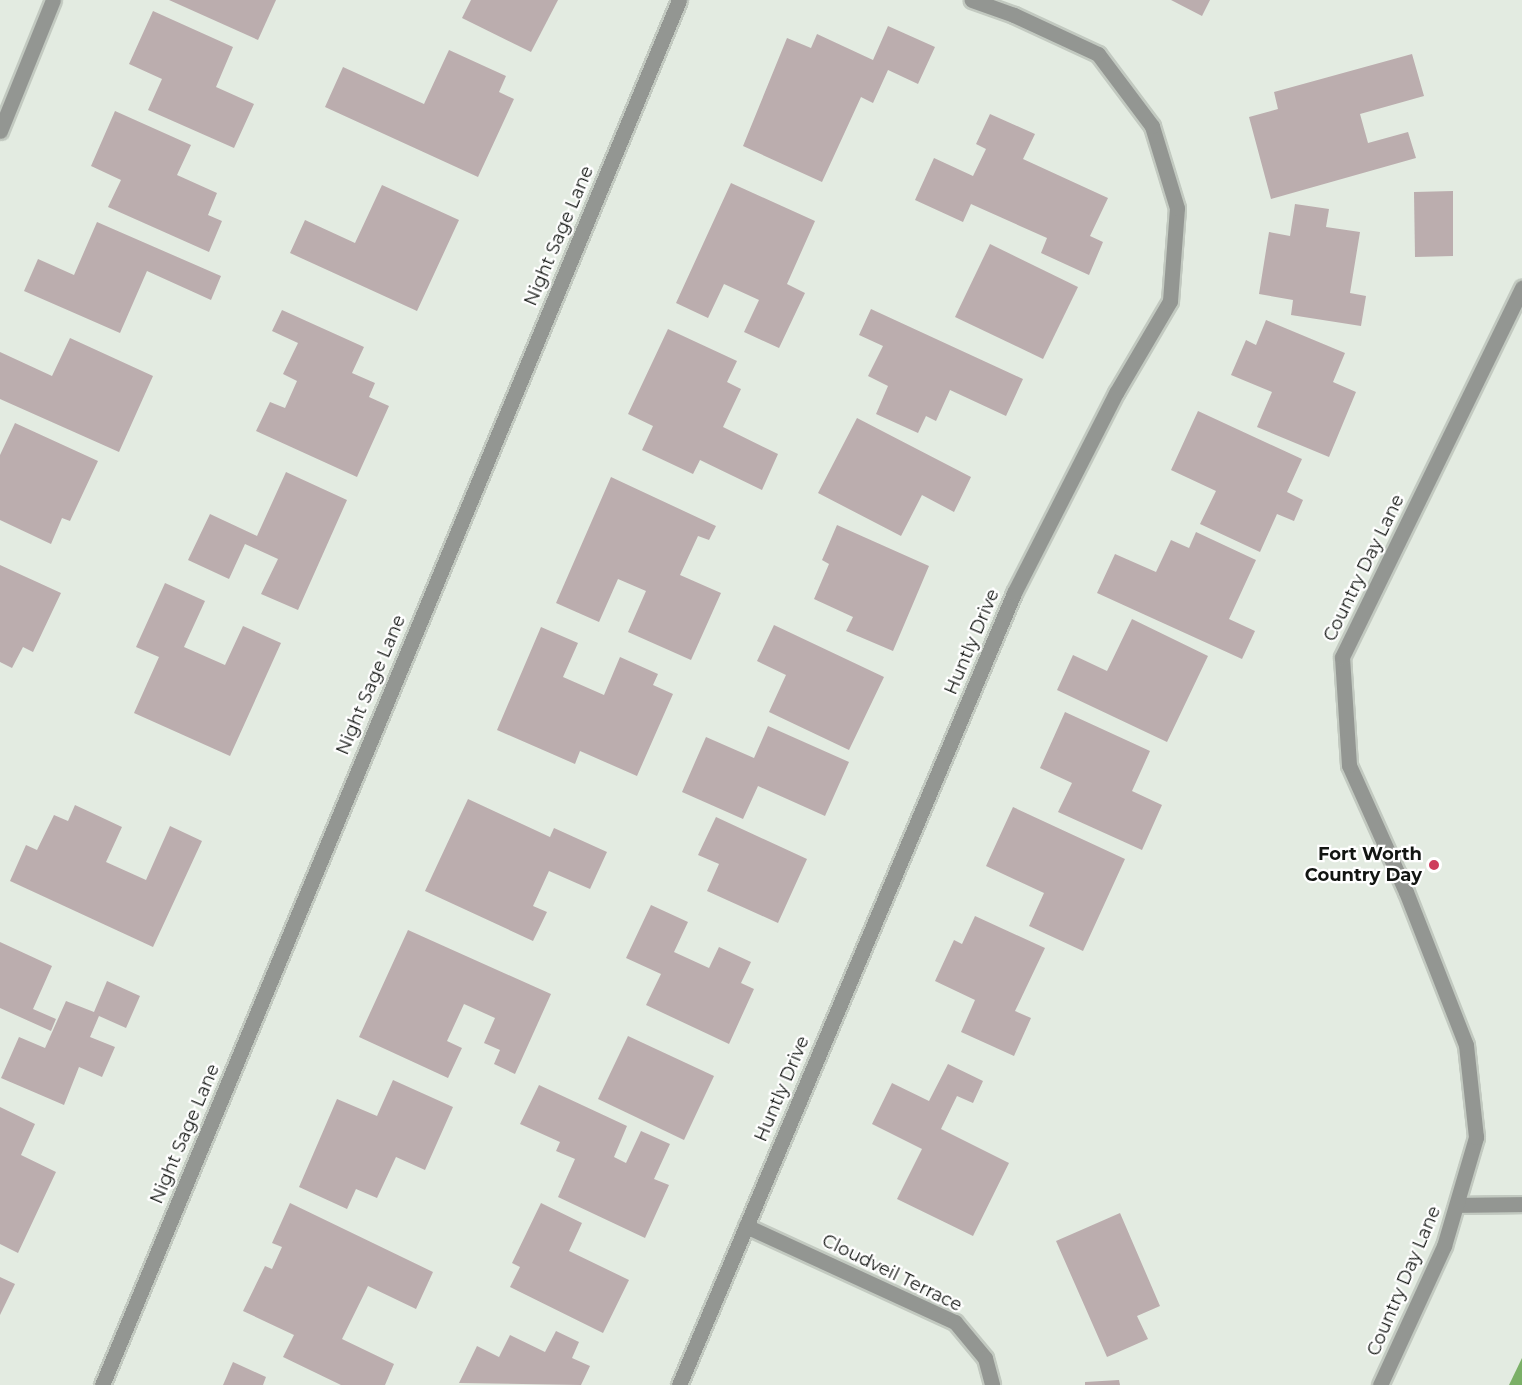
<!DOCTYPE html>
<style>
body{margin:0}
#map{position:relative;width:1522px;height:1385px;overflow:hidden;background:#e3ebe1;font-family:Montserrat,sans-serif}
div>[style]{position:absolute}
.water>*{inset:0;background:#7bb067}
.building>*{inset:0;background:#bbadae}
.roads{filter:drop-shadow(2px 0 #c2c9c0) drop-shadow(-2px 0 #c2c9c0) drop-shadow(0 2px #c2c9c0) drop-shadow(0 -2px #c2c9c0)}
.service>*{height:15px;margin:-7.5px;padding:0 7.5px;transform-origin:7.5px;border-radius:7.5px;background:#939692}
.minor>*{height:15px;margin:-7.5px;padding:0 7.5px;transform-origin:7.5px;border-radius:7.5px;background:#939692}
.dots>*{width:16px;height:16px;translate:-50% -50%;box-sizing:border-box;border:3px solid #fff;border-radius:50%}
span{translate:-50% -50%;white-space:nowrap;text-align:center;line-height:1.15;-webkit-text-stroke:4.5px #fff;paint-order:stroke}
.street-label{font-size:18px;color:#121512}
.poi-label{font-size:18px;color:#121512;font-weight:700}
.right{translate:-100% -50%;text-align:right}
</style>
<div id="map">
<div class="water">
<div style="clip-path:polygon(1522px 1358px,1522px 1385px,1509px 1385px)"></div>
</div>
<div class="building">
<div style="clip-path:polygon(169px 0,276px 0,258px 40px)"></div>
<div style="clip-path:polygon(471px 0,558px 0,531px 52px,462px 18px)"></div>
<div style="clip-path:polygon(1171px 0,1210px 0,1202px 16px)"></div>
<div style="clip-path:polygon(153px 11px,233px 47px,216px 87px,254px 104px,234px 148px,148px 110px,162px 79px,129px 64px)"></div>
<div style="clip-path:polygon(888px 26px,935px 47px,918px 84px,888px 70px,873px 103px,861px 97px,822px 182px,743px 146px,787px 38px,811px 48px,817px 34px,873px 60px)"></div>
<div style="clip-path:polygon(449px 50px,506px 76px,499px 92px,514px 99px,478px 177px,325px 107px,343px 67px,424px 104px)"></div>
<div style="clip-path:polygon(1412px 54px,1424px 96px,1360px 114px,1368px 143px,1408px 132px,1416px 158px,1271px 199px,1249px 117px,1278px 109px,1274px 92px)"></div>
<div style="clip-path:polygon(115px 111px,191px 145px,177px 175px,217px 193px,208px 215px,222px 221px,209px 252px,108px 207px,121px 180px,91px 166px)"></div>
<div style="clip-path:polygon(990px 114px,1035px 134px,1023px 159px,1108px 198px,1090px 236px,1103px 242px,1089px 275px,1041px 253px,1047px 238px,971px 204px,963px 222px,915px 200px,934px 158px,973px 176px,986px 149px,976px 144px)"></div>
<div style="clip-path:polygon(731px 183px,815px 221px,787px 284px,805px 293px,779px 348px,744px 332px,759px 300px,724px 284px,708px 318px,676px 303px)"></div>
<div style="clip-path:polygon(382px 185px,459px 220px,417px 311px,290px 253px,305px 220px,355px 243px)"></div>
<div style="clip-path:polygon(1453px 191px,1453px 256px,1415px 257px,1414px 192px)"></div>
<div style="clip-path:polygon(1295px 204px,1329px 209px,1326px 227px,1360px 232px,1350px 293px,1366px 296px,1361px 326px,1291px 315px,1293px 300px,1259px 294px,1269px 232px,1290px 236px)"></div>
<div style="clip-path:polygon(97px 222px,221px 276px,211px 300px,147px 271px,120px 333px,24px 291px,38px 259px,74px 275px)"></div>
<div style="clip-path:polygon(990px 244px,1078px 287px,1043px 359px,955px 317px)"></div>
<div style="clip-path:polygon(871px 309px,1023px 379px,1006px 416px,950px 390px,936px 421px,926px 416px,918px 433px,876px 414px,888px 386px,868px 376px,883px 346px,859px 335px)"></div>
<div style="clip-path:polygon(282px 310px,364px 347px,352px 373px,375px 383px,369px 397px,389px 406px,357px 477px,256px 431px,270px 402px,285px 408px,297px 381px,283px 374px,298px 343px,272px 331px)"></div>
<div style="clip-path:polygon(1266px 320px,1345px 353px,1333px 382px,1356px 392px,1329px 457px,1257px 427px,1272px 392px,1231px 375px,1246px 340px,1256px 345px)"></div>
<div style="clip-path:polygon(668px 329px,737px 361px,727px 382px,741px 389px,723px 427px,778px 454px,762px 490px,700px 460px,693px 474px,642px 450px,653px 426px,628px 414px)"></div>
<div style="clip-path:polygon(70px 338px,153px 376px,119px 452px,0 399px,0 352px,52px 376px)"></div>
<div style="clip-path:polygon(1198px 411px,1302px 459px,1287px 492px,1303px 500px,1294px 521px,1277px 514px,1260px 552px,1200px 524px,1216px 491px,1171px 470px)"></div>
<div style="clip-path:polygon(857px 418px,971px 477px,954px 512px,922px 495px,901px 536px,818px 493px)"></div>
<div style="clip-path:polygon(15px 423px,98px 461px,70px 521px,62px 518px,51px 544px,0 520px,0 455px)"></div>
<div style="clip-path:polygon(286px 472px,347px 500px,298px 610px,261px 594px,278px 559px,245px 544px,229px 579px,188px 560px,210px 514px,257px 536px)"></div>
<div style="clip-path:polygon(611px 477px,716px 526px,709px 540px,698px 536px,680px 575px,721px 593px,691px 660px,628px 632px,646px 591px,618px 579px,599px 622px,556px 603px)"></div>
<div style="clip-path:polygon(837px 525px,929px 566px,893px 651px,846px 631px,853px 617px,814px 599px,829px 564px,822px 560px)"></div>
<div style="clip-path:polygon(1196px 532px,1256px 560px,1229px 619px,1255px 631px,1242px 659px,1097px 593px,1115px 554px,1156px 572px,1171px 540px,1189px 548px)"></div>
<div style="clip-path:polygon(0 565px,61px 593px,33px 652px,23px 647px,12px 668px,0 662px)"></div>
<div style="clip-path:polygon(165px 583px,205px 601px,184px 647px,225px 665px,243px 626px,281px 643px,230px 756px,134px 713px,159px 657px,136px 647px)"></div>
<div style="clip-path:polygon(1132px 619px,1208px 656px,1167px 742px,1057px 690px,1073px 655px,1107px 671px)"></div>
<div style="clip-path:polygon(774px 625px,884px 677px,849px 750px,769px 712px,786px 675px,757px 661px)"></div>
<div style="clip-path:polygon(541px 627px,578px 643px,563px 677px,604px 695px,620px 657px,658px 674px,653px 685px,673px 694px,637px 776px,580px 751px,575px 764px,497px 730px)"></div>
<div style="clip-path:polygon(1065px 712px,1150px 751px,1132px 791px,1162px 805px,1142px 850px,1058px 812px,1072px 783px,1040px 768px)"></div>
<div style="clip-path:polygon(768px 726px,849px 762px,825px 816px,758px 786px,743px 819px,682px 792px,706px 737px,754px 758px)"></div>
<div style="clip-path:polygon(468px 799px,550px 837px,554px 828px,607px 852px,590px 889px,549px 871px,533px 906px,547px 912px,533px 941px,425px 891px)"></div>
<div style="clip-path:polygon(75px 805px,122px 827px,106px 862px,146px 880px,170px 826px,202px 841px,153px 947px,10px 881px,26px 845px,37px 850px,54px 815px,68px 821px)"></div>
<div style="clip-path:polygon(1013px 807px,1125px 859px,1083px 951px,1029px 926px,1044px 893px,986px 866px)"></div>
<div style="clip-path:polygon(716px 817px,807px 859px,778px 923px,707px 891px,719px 864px,698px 855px)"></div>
<div style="clip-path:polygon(651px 905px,688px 922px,674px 952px,709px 968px,719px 947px,751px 962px,741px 983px,754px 989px,729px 1044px,646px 1005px,661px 974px,626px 958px)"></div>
<div style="clip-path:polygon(975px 916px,1045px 948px,1015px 1011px,1031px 1018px,1014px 1056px,961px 1032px,975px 1000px,935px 981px,954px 940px,962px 944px)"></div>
<div style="clip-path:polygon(408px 930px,551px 994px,515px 1074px,494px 1064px,500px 1050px,484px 1043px,495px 1018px,464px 1004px,447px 1041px,462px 1048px,448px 1078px,359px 1037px)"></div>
<div style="clip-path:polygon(0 942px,52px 966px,33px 1009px,56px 1019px,51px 1031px,0 1008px)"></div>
<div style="clip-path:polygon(107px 981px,140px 996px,126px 1028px,99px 1016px,90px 1037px,115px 1047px,102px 1077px,79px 1067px,64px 1105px,1px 1078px,19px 1037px,45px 1048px,66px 1001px,94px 1012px)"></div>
<div style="clip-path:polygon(628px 1036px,714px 1076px,684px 1140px,598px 1099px)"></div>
<div style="clip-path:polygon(948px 1064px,983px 1081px,973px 1103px,957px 1096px,941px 1129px,1009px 1163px,973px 1236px,897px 1199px,922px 1149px,872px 1124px,892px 1083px,929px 1101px)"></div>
<div style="clip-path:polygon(393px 1080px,453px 1107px,425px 1170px,396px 1157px,377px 1198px,356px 1189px,347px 1209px,299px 1187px,337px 1099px,377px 1116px)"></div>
<div style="clip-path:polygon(539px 1085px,627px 1126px,614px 1157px,626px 1163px,641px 1131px,670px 1144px,654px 1179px,669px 1185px,645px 1238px,558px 1197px,575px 1159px,556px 1151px,560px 1142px,520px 1124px)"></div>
<div style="clip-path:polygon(0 1107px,35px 1124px,21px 1155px,56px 1172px,18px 1253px,0 1244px)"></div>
<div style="clip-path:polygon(290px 1203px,433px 1272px,416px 1309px,368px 1286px,342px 1339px,394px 1364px,385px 1385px,341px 1385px,283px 1357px,294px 1335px,243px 1311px,265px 1266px,272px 1269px,282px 1247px,272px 1243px)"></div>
<div style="clip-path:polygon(541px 1203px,582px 1223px,569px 1251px,629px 1280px,603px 1333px,510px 1287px,520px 1267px,512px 1263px)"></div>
<div style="clip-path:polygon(1120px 1213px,1160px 1306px,1137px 1316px,1148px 1339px,1107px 1357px,1056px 1241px)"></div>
<div style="clip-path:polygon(0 1277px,15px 1284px,0 1315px)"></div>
<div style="clip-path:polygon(556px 1331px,579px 1342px,572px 1358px,590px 1366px,581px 1385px,459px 1383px,477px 1346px,499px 1357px,510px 1335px,545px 1352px)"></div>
<div style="clip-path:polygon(233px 1362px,266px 1377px,263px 1385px,223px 1385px)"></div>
<div style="clip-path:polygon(1119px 1380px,1120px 1385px,1085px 1385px,1085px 1382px)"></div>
</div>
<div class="roads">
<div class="service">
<div style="left:1458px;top:1205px;width:64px;rotate:-0.9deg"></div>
</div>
<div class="minor">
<div style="left:0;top:131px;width:141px;rotate:-68deg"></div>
<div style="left:746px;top:1226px;width:230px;rotate:24.7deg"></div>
<div style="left:955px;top:1322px;width:47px;rotate:50.2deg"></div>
<div style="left:985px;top:1358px;width:28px;rotate:75deg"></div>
<div style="left:102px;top:1385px;width:1500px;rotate:-67.38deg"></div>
<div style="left:679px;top:1385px;width:860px;rotate:-67.07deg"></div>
<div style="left:1014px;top:593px;width:225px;rotate:-63deg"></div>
<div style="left:1116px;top:393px;width:107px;rotate:-59.6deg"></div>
<div style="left:1170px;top:301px;width:93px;rotate:-85.7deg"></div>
<div style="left:1177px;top:208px;width:86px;rotate:-107deg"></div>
<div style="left:1152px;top:126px;width:90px;rotate:-126.9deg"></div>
<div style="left:1098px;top:54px;width:93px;rotate:-155.1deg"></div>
<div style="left:1014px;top:15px;width:45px;rotate:-160.3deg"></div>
<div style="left:1380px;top:1385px;width:153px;rotate:-65.3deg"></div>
<div style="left:1444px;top:1246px;width:114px;rotate:-73.6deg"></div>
<div style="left:1476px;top:1137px;width:93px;rotate:-96.2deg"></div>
<div style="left:1466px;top:1045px;width:164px;rotate:-111.4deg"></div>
<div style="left:1406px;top:892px;width:139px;rotate:-114.2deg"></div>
<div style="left:1349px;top:765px;width:108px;rotate:-93.7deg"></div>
<div style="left:1342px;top:657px;width:411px;rotate:-64deg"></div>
</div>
</div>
<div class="dots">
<div style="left:1434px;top:865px;background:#ce3e5c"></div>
</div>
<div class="street-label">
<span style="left:559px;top:236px;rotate:-67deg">Night Sage Lane</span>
<span style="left:1364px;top:568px;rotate:-64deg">Country Day Lane</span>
<span style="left:972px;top:642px;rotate:-67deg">Huntly Drive</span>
<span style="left:371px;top:685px;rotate:-67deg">Night Sage Lane</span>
<span style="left:782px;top:1089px;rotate:-67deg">Huntly Drive</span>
<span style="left:185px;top:1134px;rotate:-67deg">Night Sage Lane</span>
<span style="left:892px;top:1273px;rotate:26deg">Cloudveil Terrace</span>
<span style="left:1404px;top:1281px;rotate:-67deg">Country Day Lane</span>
</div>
<div class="poi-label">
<span class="right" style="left:1422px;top:865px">Fort Worth<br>Country Day</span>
</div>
</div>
